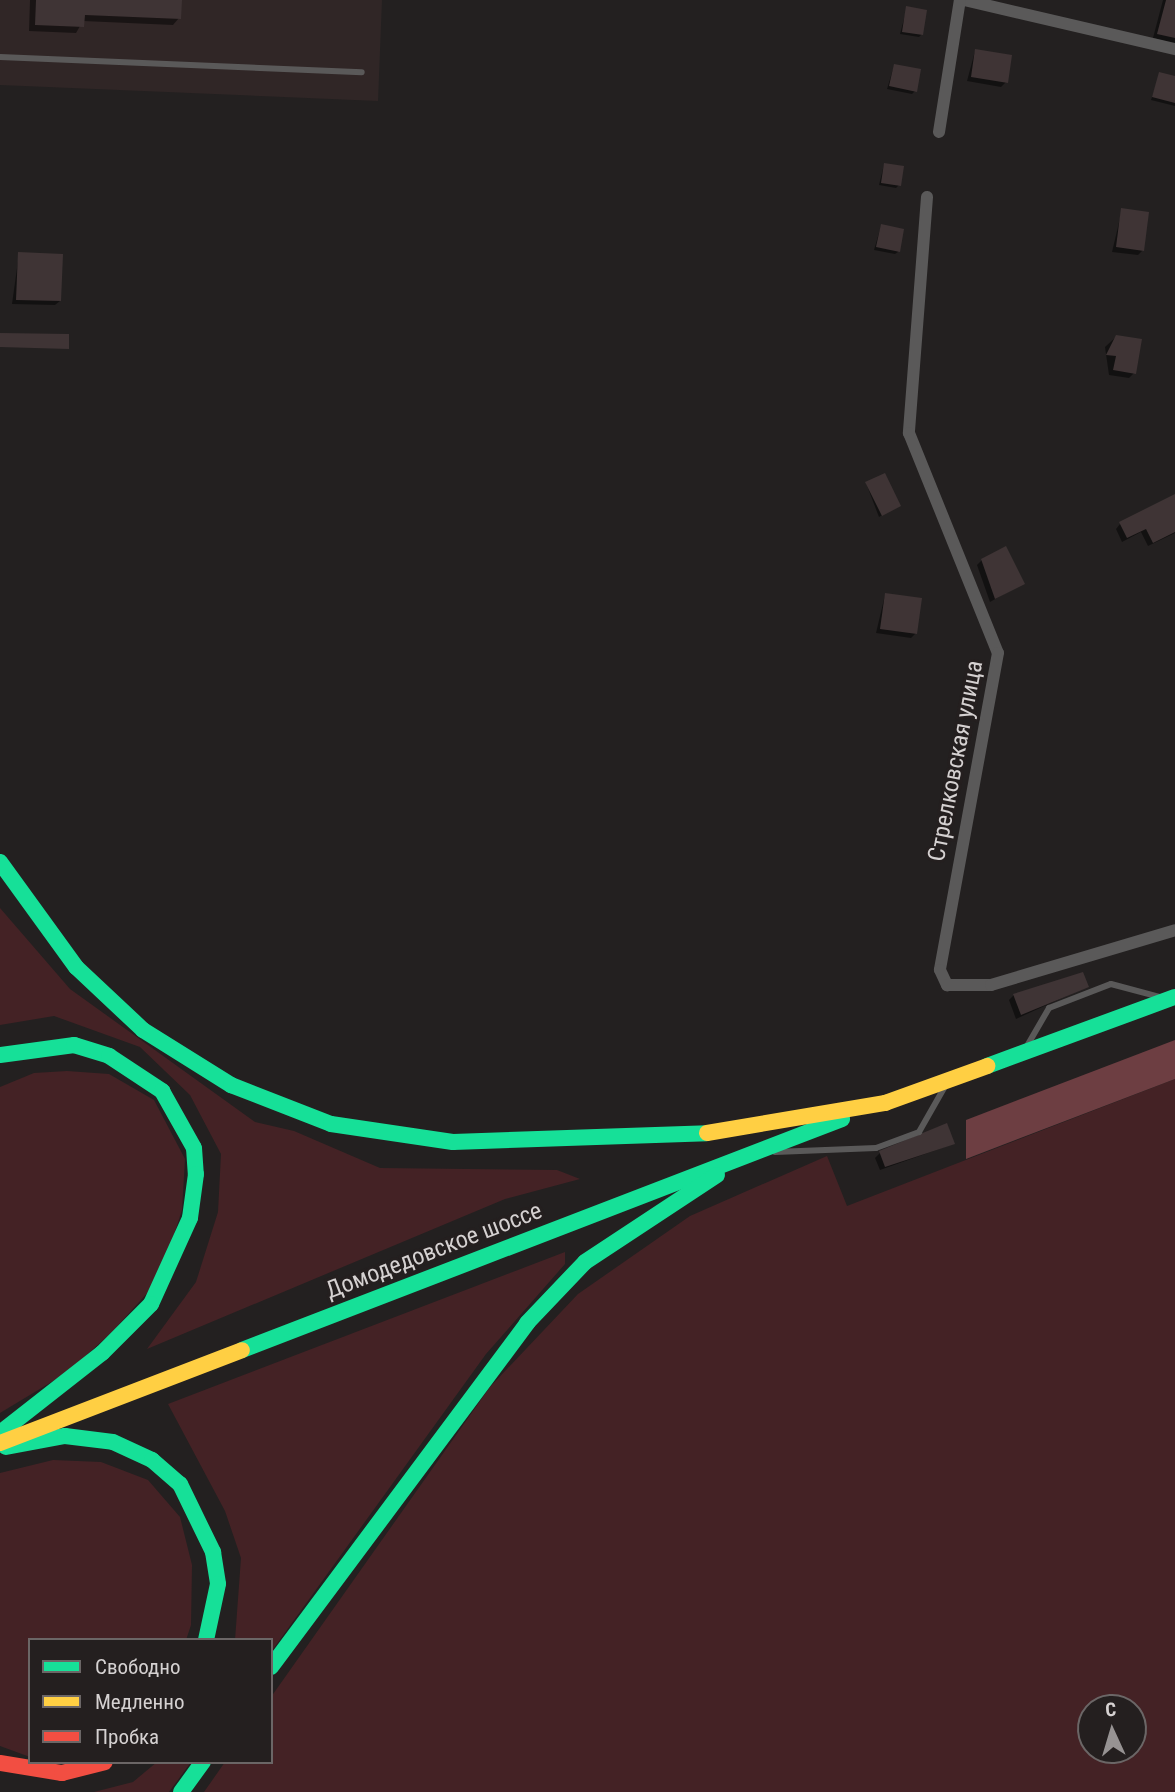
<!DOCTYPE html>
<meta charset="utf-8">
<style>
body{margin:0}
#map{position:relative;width:1175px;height:1792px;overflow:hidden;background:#232020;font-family:"Roboto Condensed",sans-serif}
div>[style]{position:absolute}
.built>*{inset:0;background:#302626}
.green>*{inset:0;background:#442225}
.forest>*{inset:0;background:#6d3e42}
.shadow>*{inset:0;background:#0007}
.building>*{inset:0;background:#3f3435}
.lane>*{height:6px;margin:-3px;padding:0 3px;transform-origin:3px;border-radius:3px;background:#5a5959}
.street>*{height:12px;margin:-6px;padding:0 6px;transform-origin:6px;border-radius:6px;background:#5a5959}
.fast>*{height:16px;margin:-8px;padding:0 8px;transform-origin:8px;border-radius:8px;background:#16e098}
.slow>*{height:16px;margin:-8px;padding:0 8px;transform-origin:8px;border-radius:8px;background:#ffcf43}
.jam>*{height:16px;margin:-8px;padding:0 8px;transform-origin:8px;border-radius:8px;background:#f24e42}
span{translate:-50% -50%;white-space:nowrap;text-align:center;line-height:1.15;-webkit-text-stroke:6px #241f1f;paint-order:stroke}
.street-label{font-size:24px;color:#d5d1d1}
.legend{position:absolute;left:28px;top:1638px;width:245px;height:126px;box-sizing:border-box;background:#241f1f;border:2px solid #6b6666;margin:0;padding:9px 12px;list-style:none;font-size:21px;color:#d5d1d1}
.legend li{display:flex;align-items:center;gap:14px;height:35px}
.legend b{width:35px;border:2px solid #6b6666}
.north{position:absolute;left:1077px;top:1694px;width:70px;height:70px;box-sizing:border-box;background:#241f1f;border:2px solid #6b6666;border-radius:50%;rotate:356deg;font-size:19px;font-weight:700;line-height:28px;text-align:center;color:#d5d1d1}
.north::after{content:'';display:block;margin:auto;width:24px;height:32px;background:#979393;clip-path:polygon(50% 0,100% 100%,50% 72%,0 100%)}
</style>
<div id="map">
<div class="built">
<div style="clip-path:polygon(0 0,382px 0,378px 101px,0 85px)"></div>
</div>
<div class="green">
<div style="clip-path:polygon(0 908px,70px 989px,255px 1122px,294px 1131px,380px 1168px,557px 1170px,580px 1179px,505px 1199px,147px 1349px,196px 1282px,218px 1212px,221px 1154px,190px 1095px,140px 1047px,54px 1016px,0 1025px)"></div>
<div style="clip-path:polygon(67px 1071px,109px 1074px,154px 1100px,185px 1159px,182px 1210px,159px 1280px,112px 1332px,68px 1372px,0 1413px,0 1087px,34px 1073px)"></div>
<div style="clip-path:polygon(evenodd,1175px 1079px,1175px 1792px,204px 1792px,225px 1762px,271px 1762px,271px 1697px,490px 1387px,578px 1294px,690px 1216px,827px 1156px,847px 1206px,1175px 1079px,1091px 1708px,1133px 1708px,1133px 1750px,1091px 1750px,1091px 1708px)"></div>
<div style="clip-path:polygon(565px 1252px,565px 1264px,486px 1354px,271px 1652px,271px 1640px,235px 1640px,241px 1558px,225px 1511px,168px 1404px)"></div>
<div style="clip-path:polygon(53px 1460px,101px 1462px,148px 1480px,180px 1517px,192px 1565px,191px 1625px,186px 1640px,30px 1640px,30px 1757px,0 1746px,0 1473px)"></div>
<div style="clip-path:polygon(157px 1762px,191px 1762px,169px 1792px,94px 1792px,133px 1782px)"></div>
</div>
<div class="forest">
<div style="clip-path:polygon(1175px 1040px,1175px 1079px,966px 1159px,966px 1120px)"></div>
</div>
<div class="shadow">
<div style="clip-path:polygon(30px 0,180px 0,179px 18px,173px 25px,83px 21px,76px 33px,29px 31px)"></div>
<div style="clip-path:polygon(1163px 0,1175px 0,1175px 44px,1153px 38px)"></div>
<div style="clip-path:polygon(907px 8px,922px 34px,919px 37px,900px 34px)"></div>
<div style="clip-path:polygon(975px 51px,1006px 82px,1001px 87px,967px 81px)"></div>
<div style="clip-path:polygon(894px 66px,915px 91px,912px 94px,887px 89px)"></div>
<div style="clip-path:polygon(1160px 74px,1175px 78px,1175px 106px,1151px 100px)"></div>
<div style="clip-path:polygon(884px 165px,899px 185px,896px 188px,879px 185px)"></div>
<div style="clip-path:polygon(1122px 210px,1143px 250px,1138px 255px,1112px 252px)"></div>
<div style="clip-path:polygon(881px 226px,898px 252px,895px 254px,874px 250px)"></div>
<div style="clip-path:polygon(19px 254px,60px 301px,55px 305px,12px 304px)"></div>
<div style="clip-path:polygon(1117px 336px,1134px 373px,1129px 378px,1109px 375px,1105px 347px)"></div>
<div style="clip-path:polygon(866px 483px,899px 506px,879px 517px)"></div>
<div style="clip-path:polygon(1175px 496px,1175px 533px,1148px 546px,1141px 532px,1122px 542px,1116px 529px,1120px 524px)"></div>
<div style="clip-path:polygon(982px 560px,1023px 583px,990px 602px,977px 565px)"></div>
<div style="clip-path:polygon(885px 595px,916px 633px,911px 638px,876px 633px)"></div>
<div style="clip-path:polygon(1086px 987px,1016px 1019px,1009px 1000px,1014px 995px)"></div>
<div style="clip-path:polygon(953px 1144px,880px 1170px,875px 1158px,880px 1153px)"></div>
</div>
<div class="building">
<div style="clip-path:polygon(36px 0,182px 0,181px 19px,85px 15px,84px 27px,35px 25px)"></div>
<div style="clip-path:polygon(1166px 0,1175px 0,1175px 38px,1157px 34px)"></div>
<div style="clip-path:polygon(906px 6px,927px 10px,923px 35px,902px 32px)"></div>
<div style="clip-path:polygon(975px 49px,1012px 55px,1008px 83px,971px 77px)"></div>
<div style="clip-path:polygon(894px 64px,921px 69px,917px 92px,889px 86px)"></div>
<div style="clip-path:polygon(1159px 72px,1175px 76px,1175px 103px,1152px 97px)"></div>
<div style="clip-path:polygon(884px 163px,904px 166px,901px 186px,881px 183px)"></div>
<div style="clip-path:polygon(1121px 208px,1149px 212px,1144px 251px,1116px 247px)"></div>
<div style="clip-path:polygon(881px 224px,904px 229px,900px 252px,876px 247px)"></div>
<div style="clip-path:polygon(18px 252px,63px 254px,61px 301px,16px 300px)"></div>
<div style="clip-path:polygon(0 333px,69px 334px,69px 349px,0 347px)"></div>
<div style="clip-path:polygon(1116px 335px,1142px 339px,1136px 374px,1113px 370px,1116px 356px,1106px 355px)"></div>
<div style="clip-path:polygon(885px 473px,901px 506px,882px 516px,865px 482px)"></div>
<div style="clip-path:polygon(1175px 494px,1175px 532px,1153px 543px,1146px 529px,1127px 538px,1119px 522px)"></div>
<div style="clip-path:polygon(1006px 546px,1025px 584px,995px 599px,981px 559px)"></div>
<div style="clip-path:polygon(885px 593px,922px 598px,917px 634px,880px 629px)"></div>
<div style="clip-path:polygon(1083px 972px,1089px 987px,1021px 1015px,1013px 994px)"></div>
<div style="clip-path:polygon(947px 1123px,955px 1144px,885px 1167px,879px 1151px)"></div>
</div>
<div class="lane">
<div style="left:0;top:57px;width:362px;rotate:2.4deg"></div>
<div style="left:1027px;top:1046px;width:44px;rotate:-59.9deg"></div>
<div style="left:1049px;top:1008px;width:66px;rotate:-21.2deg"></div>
<div style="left:1111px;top:984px;width:51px;rotate:14.9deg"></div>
<div style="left:775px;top:1152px;width:101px;rotate:-2.3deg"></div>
<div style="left:876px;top:1148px;width:46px;rotate:-20.4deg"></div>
<div style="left:919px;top:1132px;width:51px;rotate:-60.4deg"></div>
</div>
<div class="street">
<div style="left:964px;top:0;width:217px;rotate:13.1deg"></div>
<div style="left:939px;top:132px;width:134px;rotate:-81deg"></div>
<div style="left:927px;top:197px;width:237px;rotate:94.4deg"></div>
<div style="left:909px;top:433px;width:237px;rotate:68deg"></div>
<div style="left:998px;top:653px;width:322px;rotate:100.4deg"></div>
<div style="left:940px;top:970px;width:17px;rotate:65deg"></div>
<div style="left:947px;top:985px;width:44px"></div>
<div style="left:991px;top:985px;width:192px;rotate:-16.6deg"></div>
</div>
<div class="fast">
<div style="left:0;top:862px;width:130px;rotate:54.1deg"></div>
<div style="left:76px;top:967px;width:92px;rotate:43.2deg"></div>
<div style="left:143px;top:1030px;width:104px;rotate:32deg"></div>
<div style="left:231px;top:1085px;width:107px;rotate:21.3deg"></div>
<div style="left:331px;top:1124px;width:123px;rotate:8.4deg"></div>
<div style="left:453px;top:1142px;width:254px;rotate:-2deg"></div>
<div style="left:0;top:1055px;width:75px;rotate:-7.7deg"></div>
<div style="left:74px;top:1045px;width:37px;rotate:17deg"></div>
<div style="left:109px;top:1056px;width:64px;rotate:33.4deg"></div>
<div style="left:162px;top:1091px;width:65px;rotate:60.7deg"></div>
<div style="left:194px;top:1148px;width:26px;rotate:86deg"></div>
<div style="left:196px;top:1174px;width:44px;rotate:97.8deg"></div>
<div style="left:190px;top:1218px;width:94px;rotate:114.4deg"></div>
<div style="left:151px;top:1304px;width:69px;rotate:135deg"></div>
<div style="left:102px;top:1353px;width:130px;rotate:141.9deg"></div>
<div style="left:987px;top:1066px;width:200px;rotate:-20.2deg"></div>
<div style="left:242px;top:1350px;width:643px;rotate:-21.06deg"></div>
<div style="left:6px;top:1447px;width:60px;rotate:-10.6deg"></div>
<div style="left:65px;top:1436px;width:48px;rotate:7.1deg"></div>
<div style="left:113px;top:1442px;width:43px;rotate:24.8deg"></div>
<div style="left:152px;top:1460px;width:37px;rotate:41deg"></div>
<div style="left:180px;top:1484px;width:76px;rotate:64.1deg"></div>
<div style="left:213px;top:1552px;width:32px;rotate:81deg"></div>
<div style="left:218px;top:1584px;width:57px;rotate:102.1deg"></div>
<div style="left:271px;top:1667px;width:429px;rotate:-53.3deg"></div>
<div style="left:527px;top:1323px;width:84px;rotate:-46.4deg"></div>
<div style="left:585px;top:1262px;width:158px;rotate:-33.4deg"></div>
<div style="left:181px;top:1792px;width:37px;rotate:-54deg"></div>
</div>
<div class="slow">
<div style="left:707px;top:1133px;width:181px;rotate:-9.6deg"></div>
<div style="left:885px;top:1103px;width:109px;rotate:-19.9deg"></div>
<div style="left:0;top:1443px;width:259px;rotate:-21deg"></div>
</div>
<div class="jam">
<div style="left:0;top:1763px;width:63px;rotate:9.2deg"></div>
<div style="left:62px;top:1773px;width:44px;rotate:-14.3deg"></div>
</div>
<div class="street-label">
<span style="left:956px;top:761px;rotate:-79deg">Стрелковская улица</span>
<span style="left:434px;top:1251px;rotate:-21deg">Домодедовское шоссе</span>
</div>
<ul class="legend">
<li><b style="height:9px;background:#16e098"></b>Свободно</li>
<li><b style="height:9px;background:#ffcf43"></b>Медленно</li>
<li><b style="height:9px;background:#f24e42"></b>Пробка</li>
</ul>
<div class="north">С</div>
</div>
